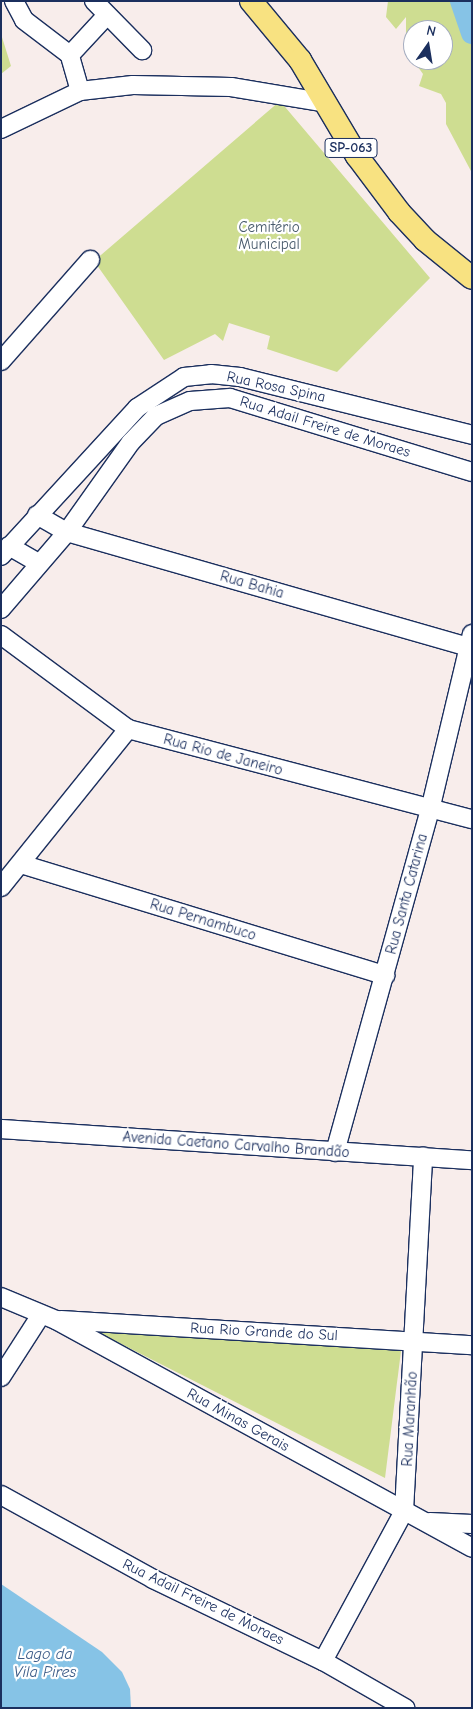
<!DOCTYPE html>
<meta charset="utf-8">
<style>
body{margin:0}
#map{position:relative;width:473px;height:1709px;overflow:hidden;background:#f8edeb;font-family:"Comic Neue",sans-serif}
div>[style]{position:absolute}
.green>*{inset:0;background:#cedd91}
.water>*{inset:0;background:#86c3e6}
.river>*{height:22px;margin:-11px;padding:0 11px;transform-origin:11px;border-radius:11px;background:#86c3e6}
.roads{filter:drop-shadow(1px 0 #1b2f5e) drop-shadow(-1px 0 #1b2f5e) drop-shadow(0 1px #1b2f5e) drop-shadow(0 -1px #1b2f5e)}
.minor>*{height:18px;margin:-9px;padding:0 9px;transform-origin:9px;border-radius:9px;background:#fff}
.major>*{height:22px;margin:-11px;padding:0 11px;transform-origin:11px;border-radius:11px;background:#f8e281}
span{translate:-50% -50%;white-space:nowrap;text-align:center;line-height:1.15;-webkit-text-stroke:4.5px #fff;paint-order:stroke}
.shield-label span{padding:1px 4px;background:#fff;border:1px solid;border-radius:4px;-webkit-text-stroke-width:0}
.shield-label{font-size:14px;color:#1b2f5e;font-weight:700}
.park-label{font-size:15px;color:#485a6b}
.street-label{font-size:15px;color:#1b2f5e}
.water-label{font-size:16px;color:#3b5b87;font-style:italic}
.frame{position:absolute;inset:0;border:2px solid #1b2f5e;pointer-events:none}
.north{position:absolute;left:403px;top:20px;width:50px;height:50px;box-sizing:border-box;background:#fff;border:1px solid #a4acbf;border-radius:50%;rotate:13deg;font-size:14px;font-weight:700;line-height:20px;text-align:center;color:#1b2f5e}
.north::after{content:'';display:block;margin:auto;width:18px;height:22px;background:#1b2f5e;clip-path:polygon(50% 0,100% 100%,50% 72%,0 100%)}
</style>
<div id="map">
<div class="green">
<div style="clip-path:polygon(388px 1px,472px 1px,472px 173px,446px 124px,446px 103px,441px 94px,419px 86px,423px 74px,413px 60px,443px 60px,443px 30px,413px 30px,413px 59px,406px 50px,406px 17px,396px 29px,386px 17px)"></div>
<div style="clip-path:polygon(1px 34px,11px 66px,1px 74px)"></div>
<div style="clip-path:polygon(280px 101px,430px 278px,337px 372px,267px 349px,270px 336px,229px 323px,223px 341px,215px 334px,164px 360px,94px 261px)"></div>
<div style="clip-path:polygon(84px 1325px,402px 1343px,385px 1478px)"></div>
</div>
<div class="water">
<div style="clip-path:polygon(1px 1584px,102px 1652px,122px 1672px,130px 1689px,131px 1708px,1px 1708px)"></div>
</div>
<div class="river">
<div style="left:461px;top:1px;width:34px;rotate:71deg"></div>
</div>
<div class="roads">
<div class="minor">
<div style="left:14px;top:1px;width:21px;rotate:62deg"></div>
<div style="left:24px;top:20px;width:58px;rotate:37.3deg"></div>
<div style="left:94px;top:1px;width:69px;rotate:45.6deg"></div>
<div style="left:80px;top:91px;width:37px;rotate:-106deg"></div>
<div style="left:70px;top:55px;width:54px;rotate:-47.2deg"></div>
<div style="left:1px;top:129px;width:88px;rotate:-25.7deg"></div>
<div style="left:80px;top:91px;width:53px;rotate:-6.5deg"></div>
<div style="left:133px;top:85px;width:98px;rotate:1.2deg"></div>
<div style="left:231px;top:87px;width:92px;rotate:9.4deg"></div>
<div style="left:1px;top:361px;width:135px;rotate:-48.6deg"></div>
<div style="left:37px;top:515px;width:34px;rotate:30deg"></div>
<div style="left:67px;top:532px;width:418px;rotate:16deg"></div>
<div style="left:9px;top:546px;width:34px;rotate:30deg"></div>
<div style="left:1px;top:556px;width:201px;rotate:-47.4deg"></div>
<div style="left:137px;top:408px;width:56px;rotate:-33.4deg"></div>
<div style="left:184px;top:377px;width:27px;rotate:-6deg"></div>
<div style="left:211px;top:374px;width:29px;rotate:6deg"></div>
<div style="left:240px;top:377px;width:239px;rotate:14deg"></div>
<div style="left:1px;top:609px;width:101px;rotate:-49.4deg"></div>
<div style="left:67px;top:532px;width:110px;rotate:-54.6deg"></div>
<div style="left:131px;top:442px;width:36px;rotate:-46deg"></div>
<div style="left:156px;top:416px;width:37px;rotate:-24deg"></div>
<div style="left:190px;top:401px;width:40px;rotate:-4.3deg"></div>
<div style="left:230px;top:398px;width:253px;rotate:17deg"></div>
<div style="left:1px;top:635px;width:158px;rotate:36.5deg"></div>
<div style="left:128px;top:729px;width:356px;rotate:14.7deg"></div>
<div style="left:21px;top:864px;width:381px;rotate:17deg"></div>
<div style="left:1px;top:887px;width:203px;rotate:-51.2deg"></div>
<div style="left:1px;top:1129px;width:472px;rotate:3.8deg"></div>
<div style="left:335px;top:1152px;width:355px;rotate:-74.5deg"></div>
<div style="left:430px;top:810px;width:181px;rotate:-76.6deg"></div>
<div style="left:1px;top:1297px;width:60px;rotate:22.7deg"></div>
<div style="left:56px;top:1320px;width:474px;rotate:28.7deg"></div>
<div style="left:61px;top:1320px;width:412px;rotate:3.5deg"></div>
<div style="left:1px;top:1377px;width:74px;rotate:-57.2deg"></div>
<div style="left:1px;top:1495px;width:174px;rotate:28.9deg"></div>
<div style="left:153px;top:1579px;width:189px;rotate:25.8deg"></div>
<div style="left:323px;top:1661px;width:95px;rotate:29.8deg"></div>
<div style="left:430px;top:1522px;width:42px;rotate:2.7deg"></div>
<div style="left:323px;top:1661px;width:170px;rotate:-61.6deg"></div>
<div style="left:404px;top:1511px;width:355px;rotate:-86.9deg"></div>
</div>
<div class="major">
<div style="left:251px;top:1px;width:77px;rotate:50.3deg"></div>
<div style="left:300px;top:60px;width:112px;rotate:59.3deg"></div>
<div style="left:357px;top:156px;width:70px;rotate:53.1deg"></div>
<div style="left:399px;top:212px;width:38px;rotate:47deg"></div>
<div style="left:425px;top:240px;width:60px;rotate:39deg"></div>
</div>
</div>
<div class="shield-label">
<span style="left:351px;top:148px">SP-063</span>
</div>
<div class="park-label">
<span style="left:269px;top:236px">Cemitério<br>Municipal</span>
</div>
<div class="street-label">
<span style="left:276px;top:387px;rotate:12deg">Rua Rosa Spina</span>
<span style="left:325px;top:427px;rotate:17deg">Rua Adail Freire de Moraes</span>
<span style="left:252px;top:585px;rotate:16deg">Rua Bahia</span>
<span style="left:223px;top:755px;rotate:15deg">Rua Rio de Janeiro</span>
<span style="left:407px;top:894px;rotate:-75deg">Rua Santa Catarina</span>
<span style="left:203px;top:920px;rotate:17deg">Rua Pernambuco</span>
<span style="left:236px;top:1145px;rotate:4deg">Avenida Caetano Carvalho Brandão</span>
<span style="left:264px;top:1332px;rotate:3deg">Rua Rio Grande do Sul</span>
<span style="left:410px;top:1419px;rotate:-87deg">Rua Maranhão</span>
<span style="left:238px;top:1420px;rotate:29deg">Rua Minas Gerais</span>
<span style="left:203px;top:1602px;rotate:26deg">Rua Adail Freire de Moraes</span>
</div>
<div class="water-label">
<span style="left:45px;top:1663px">Lago da<br>Vila Pires</span>
</div>
<div class="frame"></div>
<div class="north">N</div>
</div>
